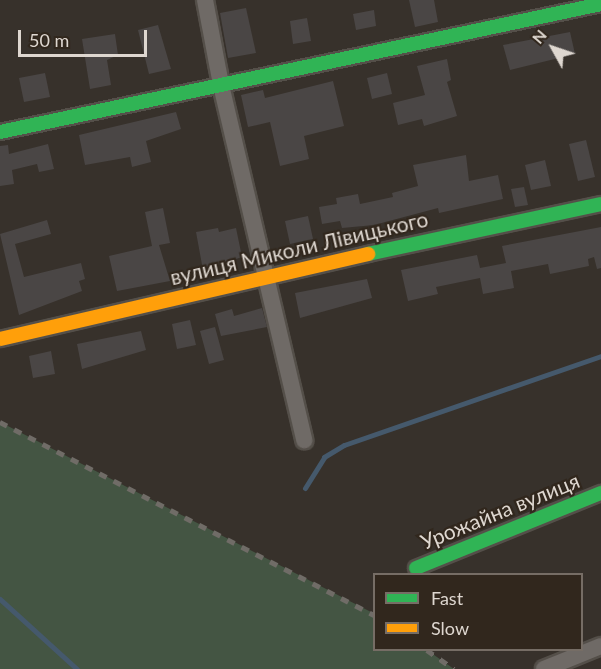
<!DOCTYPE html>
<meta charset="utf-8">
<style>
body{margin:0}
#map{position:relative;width:601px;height:669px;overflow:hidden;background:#37312b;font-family:Lato,sans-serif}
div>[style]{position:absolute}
.green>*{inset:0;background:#445543}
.stream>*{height:5px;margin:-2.5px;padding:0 2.5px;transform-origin:2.5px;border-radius:2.5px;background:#45596c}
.building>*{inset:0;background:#4a4645}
.roads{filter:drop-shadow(2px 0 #544f49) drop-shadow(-2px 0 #544f49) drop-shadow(0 2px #544f49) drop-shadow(0 -2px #544f49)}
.street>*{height:16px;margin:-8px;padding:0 8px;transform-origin:8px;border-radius:8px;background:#6f6a66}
.fast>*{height:14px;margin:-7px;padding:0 7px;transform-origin:7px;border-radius:7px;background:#30b455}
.slow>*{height:14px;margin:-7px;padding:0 7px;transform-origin:7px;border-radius:7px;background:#ff9f0a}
.rail>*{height:4.5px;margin-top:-2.25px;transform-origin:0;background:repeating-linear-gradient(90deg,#706c67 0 8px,transparent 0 16px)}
span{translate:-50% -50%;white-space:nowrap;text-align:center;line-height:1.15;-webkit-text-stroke:4.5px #31271d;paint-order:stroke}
.street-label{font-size:21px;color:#ded7d0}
.legend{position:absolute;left:373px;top:573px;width:210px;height:78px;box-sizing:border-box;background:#31271d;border:2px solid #766d65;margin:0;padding:8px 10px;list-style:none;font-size:18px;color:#ded7d0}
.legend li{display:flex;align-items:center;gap:12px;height:30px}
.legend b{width:30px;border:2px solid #766d65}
.north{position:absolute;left:523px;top:18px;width:60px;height:60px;-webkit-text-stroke:4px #31271d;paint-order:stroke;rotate:310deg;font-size:16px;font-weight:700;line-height:24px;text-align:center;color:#ded7d0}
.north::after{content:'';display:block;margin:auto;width:21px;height:27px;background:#ded7d0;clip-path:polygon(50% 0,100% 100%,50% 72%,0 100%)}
.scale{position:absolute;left:18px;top:30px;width:129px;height:27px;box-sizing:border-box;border:3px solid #ded7d0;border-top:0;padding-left:8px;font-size:18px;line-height:21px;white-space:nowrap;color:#ded7d0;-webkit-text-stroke:4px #31271d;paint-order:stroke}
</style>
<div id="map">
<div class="green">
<div style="clip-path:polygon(0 422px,371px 612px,374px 615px,374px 650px,427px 650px,454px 669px,0 669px)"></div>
</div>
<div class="stream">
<div style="left:305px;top:488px;width:36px;rotate:-58deg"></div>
<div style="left:324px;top:457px;width:23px;rotate:-31deg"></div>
<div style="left:344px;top:445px;width:272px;rotate:-19.1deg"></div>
<div style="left:0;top:599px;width:104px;rotate:42.3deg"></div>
</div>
<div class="building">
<div style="clip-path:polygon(409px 0,434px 0,438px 22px,415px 27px)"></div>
<div style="clip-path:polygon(246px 8px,256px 53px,228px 58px,220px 13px)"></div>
<div style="clip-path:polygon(374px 10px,376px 26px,356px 30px,353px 14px)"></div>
<div style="clip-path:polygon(307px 18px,311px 41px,293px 44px,290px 21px)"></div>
<div style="clip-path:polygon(158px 25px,171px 69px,149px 74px,138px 30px)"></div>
<div style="clip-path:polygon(570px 32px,575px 54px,510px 70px,503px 45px)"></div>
<div style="clip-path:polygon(115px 34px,118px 55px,107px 60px,111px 85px,90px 89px,82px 39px)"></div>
<div style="clip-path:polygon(447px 59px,451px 80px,447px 82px,457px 116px,424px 126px,422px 119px,398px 125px,393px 103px,425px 95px,417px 66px)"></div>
<div style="clip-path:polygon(45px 73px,50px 97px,24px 102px,19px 78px)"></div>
<div style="clip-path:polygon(387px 73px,392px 94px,372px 99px,367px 78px)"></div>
<div style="clip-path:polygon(333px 81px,344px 126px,304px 136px,309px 159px,280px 166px,270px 122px,248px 127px,241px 95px,263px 90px,265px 98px)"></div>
<div style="clip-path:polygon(176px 112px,181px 129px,146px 141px,151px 162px,132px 167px,130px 157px,85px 165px,79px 135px)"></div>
<div style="clip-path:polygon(586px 140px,595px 177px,578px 181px,569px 144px)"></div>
<div style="clip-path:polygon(48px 144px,54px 169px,39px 172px,37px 164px,12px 170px,14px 184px,0 186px,0 146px,8px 145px,9px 154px)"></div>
<div style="clip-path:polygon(466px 155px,469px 181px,498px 175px,503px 199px,439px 213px,438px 208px,374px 225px,342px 228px,340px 221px,322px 224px,319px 207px,337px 204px,336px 198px,358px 194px,360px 204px,393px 197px,392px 193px,418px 186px,413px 165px)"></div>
<div style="clip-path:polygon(545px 160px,551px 186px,531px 190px,525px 165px)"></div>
<div style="clip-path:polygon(524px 187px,528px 205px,515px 207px,511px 189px)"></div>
<div style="clip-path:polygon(163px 208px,170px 243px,159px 245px,170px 281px,117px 291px,109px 256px,152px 246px,145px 212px)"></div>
<div style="clip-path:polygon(308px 216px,313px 239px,290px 244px,285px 221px)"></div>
<div style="clip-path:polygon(47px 220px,51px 234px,15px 244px,24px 277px,81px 263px,85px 279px,79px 281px,82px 291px,19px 315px,0 234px)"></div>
<div style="clip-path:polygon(601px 227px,601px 268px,597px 269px,594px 257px,588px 259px,589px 266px,550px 274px,548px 264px,511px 271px,514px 288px,483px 294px,480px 278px,436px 287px,438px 294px,408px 301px,401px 270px,477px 255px,480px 268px,506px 263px,502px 246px)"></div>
<div style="clip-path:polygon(218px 228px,219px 232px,236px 228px,242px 257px,203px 270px,196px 232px)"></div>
<div style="clip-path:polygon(367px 279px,372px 298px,300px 318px,295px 293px)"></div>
<div style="clip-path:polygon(262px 308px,267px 327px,221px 336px,215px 314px,232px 309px,234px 316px)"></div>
<div style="clip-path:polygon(190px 320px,196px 345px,177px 349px,172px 324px)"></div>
<div style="clip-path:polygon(215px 327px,224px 360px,209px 364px,200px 331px)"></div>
<div style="clip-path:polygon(141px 331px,146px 350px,82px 369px,77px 344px)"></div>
<div style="clip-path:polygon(51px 351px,55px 374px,33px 378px,29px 356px)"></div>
</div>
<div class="roads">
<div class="street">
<div style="left:205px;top:0;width:86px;rotate:79.3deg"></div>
<div style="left:221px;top:85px;width:365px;rotate:76.8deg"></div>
<div style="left:544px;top:669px;width:61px;rotate:-22deg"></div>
</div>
<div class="fast">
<div style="left:0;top:132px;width:614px;rotate:-12.02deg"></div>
<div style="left:368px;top:254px;width:238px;rotate:-12.1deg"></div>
<div style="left:416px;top:568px;width:200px;rotate:-22.1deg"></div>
</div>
<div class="slow">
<div style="left:0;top:339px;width:378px;rotate:-13deg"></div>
</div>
</div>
<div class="rail">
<div style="left:0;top:422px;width:421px;rotate:27.3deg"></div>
<div style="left:427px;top:650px;width:33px;rotate:35deg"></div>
</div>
<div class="street-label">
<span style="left:299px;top:248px;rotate:-13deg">вулиця Миколи Лівицького</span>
<span style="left:500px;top:511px;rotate:-22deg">Урожайна вулиця</span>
</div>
<ul class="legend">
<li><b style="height:8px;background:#30b455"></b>Fast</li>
<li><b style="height:8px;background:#ff9f0a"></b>Slow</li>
</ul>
<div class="north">N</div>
<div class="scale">50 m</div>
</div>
